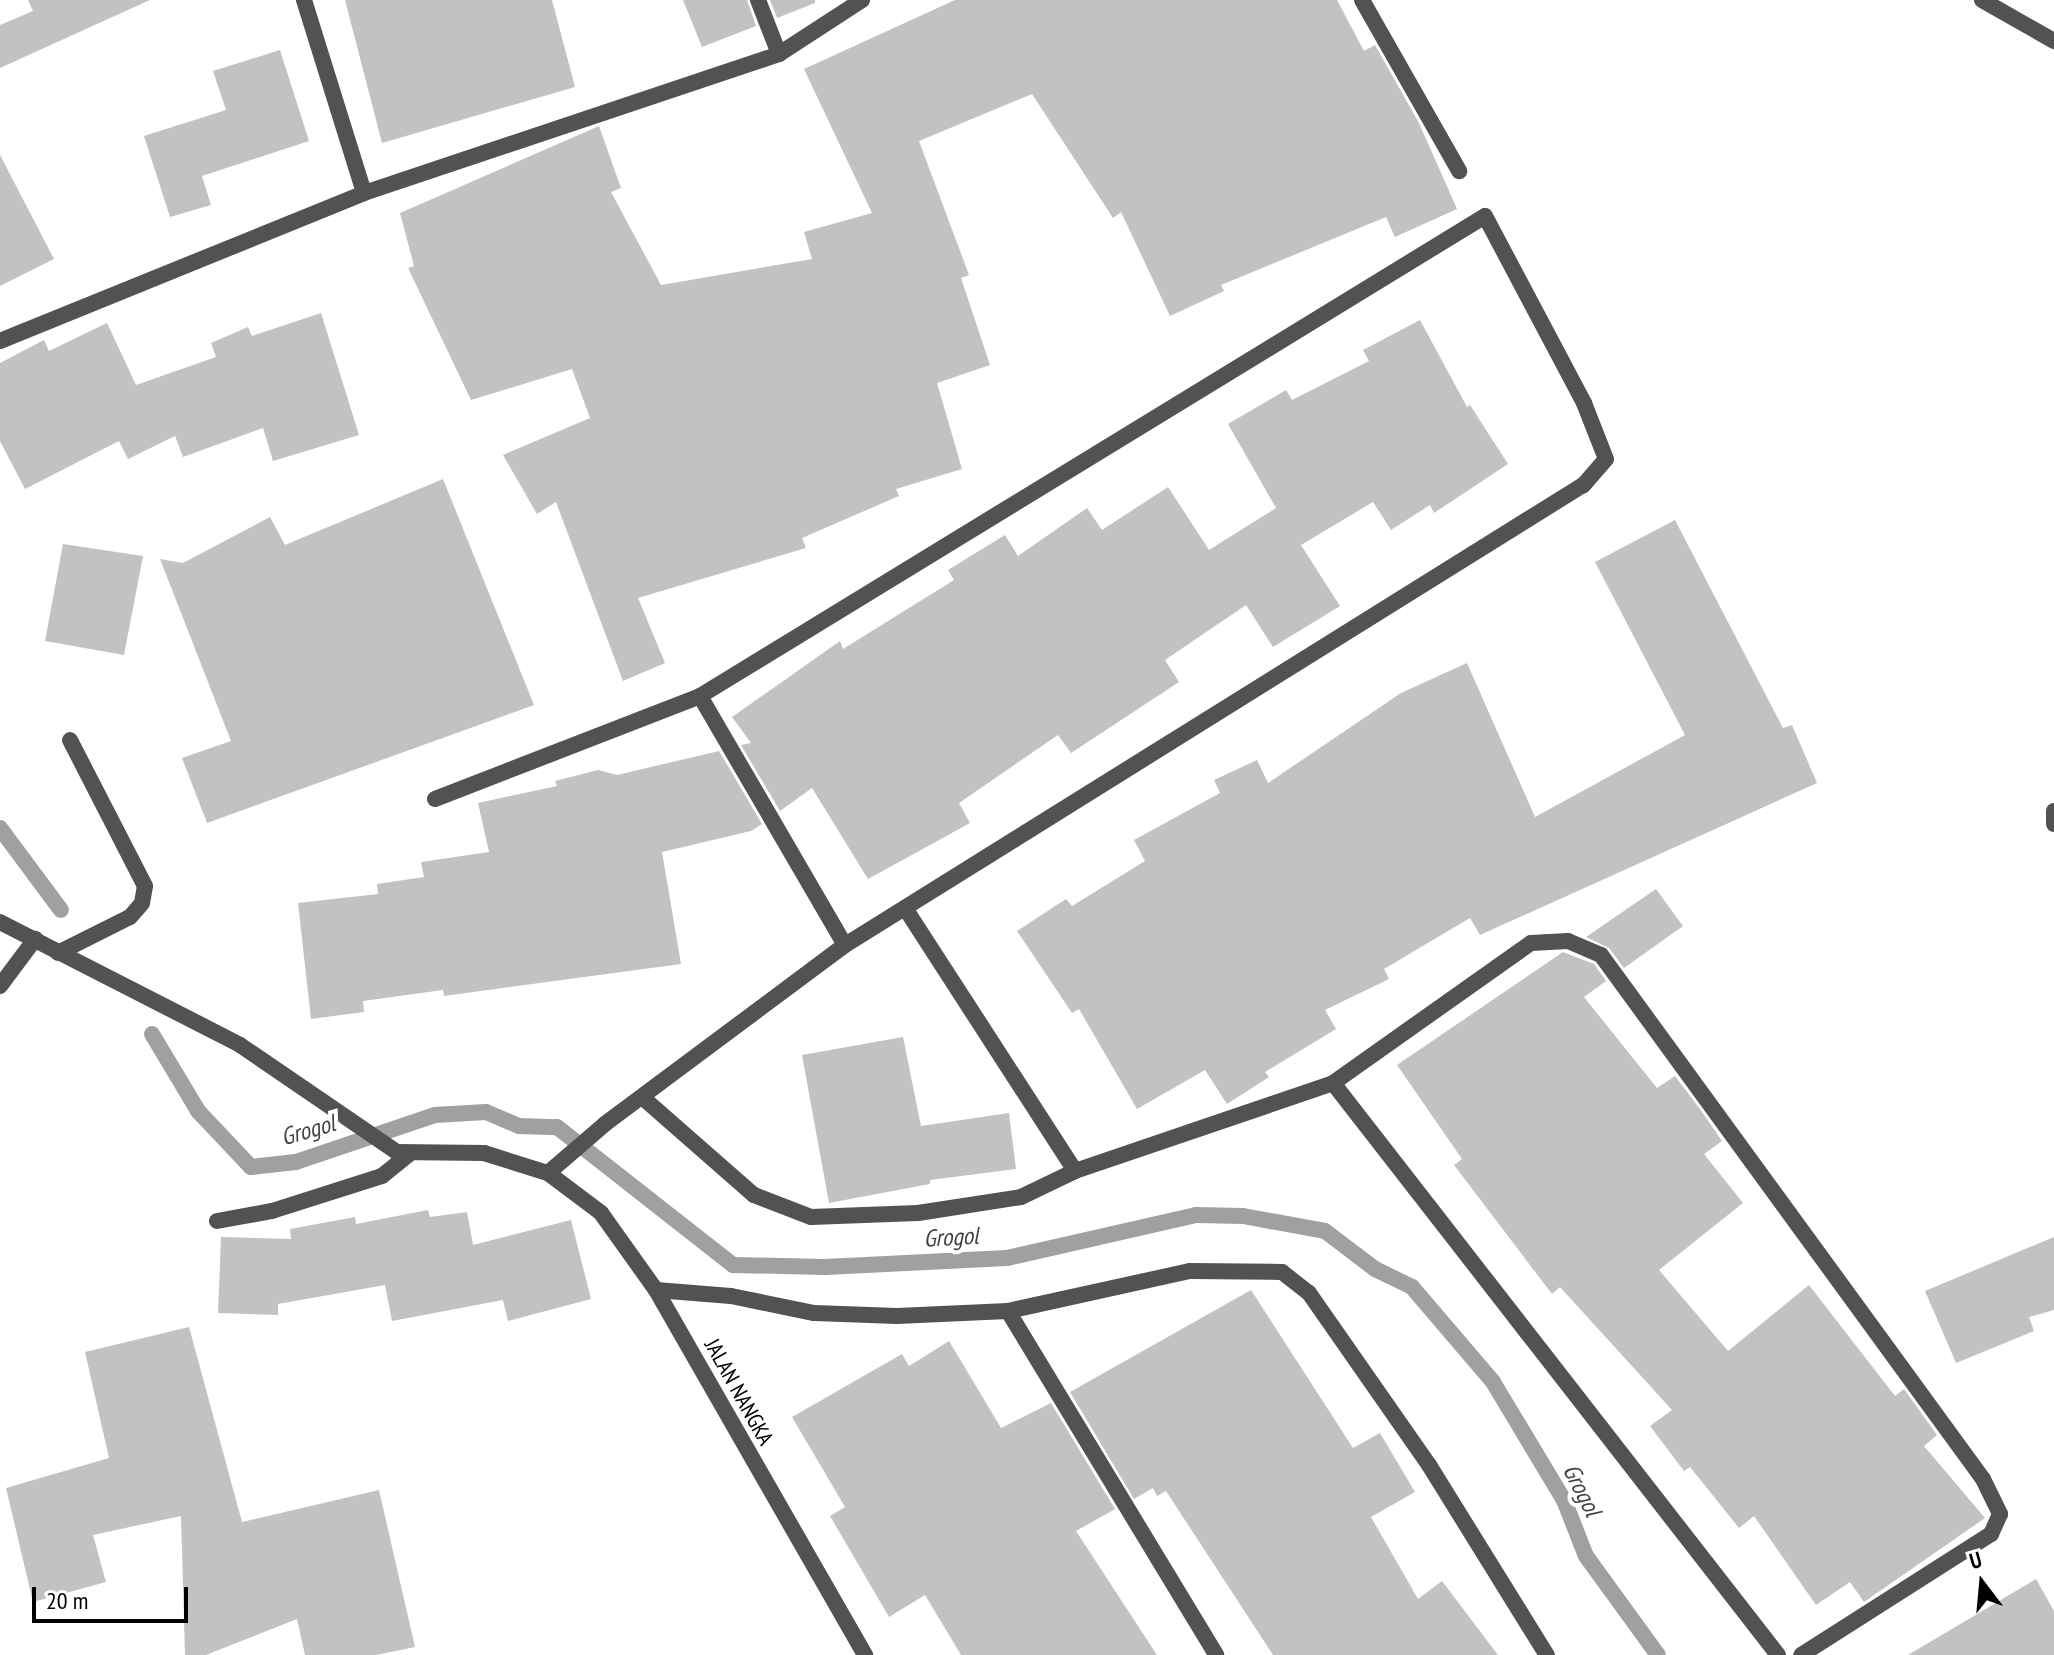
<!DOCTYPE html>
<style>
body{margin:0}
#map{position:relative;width:2054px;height:1655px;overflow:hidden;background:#fff;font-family:"PT Sans Narrow",sans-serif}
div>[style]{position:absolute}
.stream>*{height:16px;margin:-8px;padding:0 8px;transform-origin:8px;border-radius:8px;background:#a0a0a0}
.building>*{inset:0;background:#c2c2c2}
.street>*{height:16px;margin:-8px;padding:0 8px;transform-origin:8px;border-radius:8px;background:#525252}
span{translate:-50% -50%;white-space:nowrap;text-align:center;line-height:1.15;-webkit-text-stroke:8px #fff;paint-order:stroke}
.street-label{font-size:22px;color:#000}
.water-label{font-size:24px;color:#414141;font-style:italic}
.north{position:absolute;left:1942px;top:1543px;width:80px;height:80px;-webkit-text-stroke:6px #fff;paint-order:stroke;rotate:344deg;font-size:22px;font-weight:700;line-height:32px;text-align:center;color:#000}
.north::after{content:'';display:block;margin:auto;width:28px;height:36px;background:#000;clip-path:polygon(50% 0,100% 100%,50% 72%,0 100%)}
.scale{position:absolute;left:32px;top:1587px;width:156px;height:36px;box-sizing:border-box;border:4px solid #000;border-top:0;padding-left:10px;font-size:24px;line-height:28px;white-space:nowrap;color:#000;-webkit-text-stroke:6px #fff;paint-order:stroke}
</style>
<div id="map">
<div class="stream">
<div style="left:0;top:828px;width:102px;rotate:53.4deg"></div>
<div style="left:152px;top:1034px;width:90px;rotate:59.1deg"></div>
<div style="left:198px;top:1111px;width:77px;rotate:46.6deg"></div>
<div style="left:251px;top:1167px;width:45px;rotate:-6.3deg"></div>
<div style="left:296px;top:1162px;width:147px;rotate:-18.7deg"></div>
<div style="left:435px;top:1115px;width:51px;rotate:-3.4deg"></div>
<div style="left:486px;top:1112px;width:36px;rotate:23deg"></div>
<div style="left:519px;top:1126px;width:38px;rotate:2deg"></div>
<div style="left:557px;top:1127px;width:224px;rotate:38.1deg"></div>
<div style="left:733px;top:1265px;width:92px;rotate:1.2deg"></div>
<div style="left:825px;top:1267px;width:182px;rotate:-2.8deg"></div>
<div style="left:1007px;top:1258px;width:194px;rotate:-12.8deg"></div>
<div style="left:1196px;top:1215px;width:47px;rotate:1.2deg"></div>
<div style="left:1243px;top:1216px;width:83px;rotate:10.4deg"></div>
<div style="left:1325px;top:1231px;width:63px;rotate:37.2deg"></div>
<div style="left:1375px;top:1269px;width:41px;rotate:25.9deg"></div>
<div style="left:1412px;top:1287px;width:125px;rotate:49.5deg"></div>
<div style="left:1493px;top:1382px;width:138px;rotate:59deg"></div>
<div style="left:1564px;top:1500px;width:60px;rotate:68.6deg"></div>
<div style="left:1586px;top:1556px;width:122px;rotate:54deg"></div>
</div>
<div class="building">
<div style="clip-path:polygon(28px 0,150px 0,0 68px,0 25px,33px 11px)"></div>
<div style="clip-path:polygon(345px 0,552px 0,575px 87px,382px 143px)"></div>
<div style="clip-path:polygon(683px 0,747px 0,756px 26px,702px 47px)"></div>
<div style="clip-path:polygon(770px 0,815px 0,815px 3px,777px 18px)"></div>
<div style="clip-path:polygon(955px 0,1337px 0,1364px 51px,1375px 45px,1419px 123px,1457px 209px,1395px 237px,1386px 217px,1221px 285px,1224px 291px,1170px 316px,1121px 212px,1113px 218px,1032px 94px,919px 141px,969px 275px,961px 278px,990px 365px,937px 383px,962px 469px,896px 489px,899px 496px,802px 538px,806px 548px,638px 598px,665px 663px,623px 681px,556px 502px,537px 514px,503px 455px,590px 418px,572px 369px,471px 400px,408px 268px,414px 266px,400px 213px,599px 126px,621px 188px,611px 192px,661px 285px,812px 259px,804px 232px,872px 213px,804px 69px)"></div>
<div style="clip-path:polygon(280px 50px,309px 141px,202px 176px,211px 205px,170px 217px,144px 136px,226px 110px,213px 71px)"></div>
<div style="clip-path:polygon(0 155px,54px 259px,0 286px)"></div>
<div style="clip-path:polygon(321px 313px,359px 435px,273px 461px,263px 428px,183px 457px,175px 436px,128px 459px,119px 441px,25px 489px,0 441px,0 363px,44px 340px,49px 351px,107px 323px,136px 385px,216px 357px,211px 343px,248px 327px,252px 336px)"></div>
<div style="clip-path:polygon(1420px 320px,1467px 407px,1470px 405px,1508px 464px,1434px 513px,1430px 505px,1391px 530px,1373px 502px,1301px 545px,1340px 606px,1273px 647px,1246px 605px,1165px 660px,1179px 682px,1071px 753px,1058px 735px,959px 803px,970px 823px,868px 879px,812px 788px,780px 811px,741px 745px,751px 743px,732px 717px,840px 641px,843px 649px,954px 580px,948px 570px,1005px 535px,1018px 556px,1087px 508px,1102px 530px,1168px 487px,1209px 550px,1276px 508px,1228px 424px,1286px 390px,1292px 400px,1369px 361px,1363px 350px)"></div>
<div style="clip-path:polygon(443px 479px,534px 705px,207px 823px,182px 758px,231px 741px,160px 559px,183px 563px,270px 517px,285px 545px)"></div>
<div style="clip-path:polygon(1675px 520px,1783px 728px,1792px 725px,1817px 783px,1480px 935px,1470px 918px,1384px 969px,1389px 979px,1325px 1010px,1336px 1029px,1265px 1072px,1269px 1077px,1227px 1104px,1205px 1070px,1137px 1109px,1079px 1009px,1072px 1013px,1017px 931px,1066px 899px,1072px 906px,1145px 861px,1134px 840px,1220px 793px,1214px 780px,1257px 760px,1268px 783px,1401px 693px,1467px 663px,1535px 817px,1685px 735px,1595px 562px)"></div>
<div style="clip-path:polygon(63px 544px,143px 556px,124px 655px,45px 641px)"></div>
<div style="clip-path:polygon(719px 751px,762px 824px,751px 831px,662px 852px,681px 964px,444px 996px,443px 990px,363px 1001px,364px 1012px,311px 1019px,298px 903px,378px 894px,377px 884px,424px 877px,421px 862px,489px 852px,478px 803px,557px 786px,555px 781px,598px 770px,617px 775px)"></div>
<div style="clip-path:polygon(1656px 889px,1683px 926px,1624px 968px,1609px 948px,1586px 937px)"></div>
<div style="clip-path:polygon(1563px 952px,1594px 964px,1606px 981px,1584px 997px,1657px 1088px,1675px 1076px,1700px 1109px,1722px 1141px,1704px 1154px,1743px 1203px,1659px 1270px,1728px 1351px,1809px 1285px,1895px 1396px,1904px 1389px,1937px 1435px,1924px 1446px,1985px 1518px,1864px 1602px,1850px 1582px,1816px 1605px,1754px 1516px,1739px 1528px,1690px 1467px,1684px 1471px,1650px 1426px,1672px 1410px,1560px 1287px,1552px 1294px,1454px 1165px,1462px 1159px,1397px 1065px)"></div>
<div style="clip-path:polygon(903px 1037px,921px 1126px,1009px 1113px,1016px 1169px,930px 1180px,930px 1184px,829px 1203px,802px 1055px)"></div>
<div style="clip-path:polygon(428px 1210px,430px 1217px,467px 1212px,473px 1245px,571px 1220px,591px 1299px,508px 1321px,503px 1300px,392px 1321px,385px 1285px,278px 1304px,278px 1315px,218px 1313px,221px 1237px,291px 1239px,290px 1229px,355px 1217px,356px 1224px)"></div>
<div style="clip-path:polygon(2054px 1237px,2054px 1310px,2029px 1317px,2034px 1331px,1956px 1363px,1925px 1291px)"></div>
<div style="clip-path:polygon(1251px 1290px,1353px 1448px,1380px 1433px,1415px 1492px,1371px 1517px,1418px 1599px,1442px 1581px,1498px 1655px,1273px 1655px,1166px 1491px,1157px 1496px,1153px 1488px,1134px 1499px,1070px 1392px)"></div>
<div style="clip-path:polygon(189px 1327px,242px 1522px,379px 1490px,415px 1647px,376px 1655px,305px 1655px,297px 1619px,206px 1655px,185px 1655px,181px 1516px,93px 1535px,106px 1582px,33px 1602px,6px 1488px,109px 1458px,85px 1352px)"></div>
<div style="clip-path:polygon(949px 1341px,1001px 1428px,1051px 1403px,1115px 1509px,1076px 1531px,1157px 1655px,961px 1655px,925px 1595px,889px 1617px,830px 1516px,845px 1507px,792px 1417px,902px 1354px,909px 1366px)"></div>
<div style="clip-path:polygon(2036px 1579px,2054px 1611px,2054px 1655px,1908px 1655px)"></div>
</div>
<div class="street">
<div style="left:304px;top:0;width:202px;rotate:72.7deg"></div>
<div style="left:758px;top:0;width:58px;rotate:68.7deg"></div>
<div style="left:1362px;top:0;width:197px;rotate:60.4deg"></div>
<div style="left:1982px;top:0;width:83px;rotate:29.7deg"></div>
<div style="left:0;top:341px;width:393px;rotate:-22.1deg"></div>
<div style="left:364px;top:193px;width:438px;rotate:-18.5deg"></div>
<div style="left:779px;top:54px;width:99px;rotate:-33deg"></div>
<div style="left:700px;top:696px;width:288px;rotate:59.8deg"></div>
<div style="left:435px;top:799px;width:284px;rotate:-21.2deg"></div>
<div style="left:700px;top:696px;width:920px;rotate:-31.44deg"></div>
<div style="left:1485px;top:216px;width:212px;rotate:62.1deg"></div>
<div style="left:1584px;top:403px;width:60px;rotate:68.6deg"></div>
<div style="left:1606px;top:459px;width:35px;rotate:131deg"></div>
<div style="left:1583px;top:485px;width:870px;rotate:148.06deg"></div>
<div style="left:845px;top:945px;width:299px;rotate:143.3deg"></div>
<div style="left:605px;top:1124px;width:75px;rotate:139.3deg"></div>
<div style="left:2054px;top:811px;width:13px;rotate:90deg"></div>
<div style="left:905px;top:908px;width:313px;rotate:57.1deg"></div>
<div style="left:1075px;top:1171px;width:273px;rotate:-18.8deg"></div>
<div style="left:1333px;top:1083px;width:242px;rotate:-35.3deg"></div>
<div style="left:1531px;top:943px;width:37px;rotate:-3deg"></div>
<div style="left:1568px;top:941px;width:36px;rotate:23deg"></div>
<div style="left:1601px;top:955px;width:648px;rotate:53.91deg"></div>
<div style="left:1983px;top:1479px;width:39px;rotate:64deg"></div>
<div style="left:2000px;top:1514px;width:22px;rotate:114deg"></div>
<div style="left:1991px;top:1534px;width:225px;rotate:147.5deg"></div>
<div style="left:0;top:922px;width:270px;rotate:27.1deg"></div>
<div style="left:240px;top:1045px;width:190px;rotate:34.3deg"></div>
<div style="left:397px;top:1152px;width:87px;rotate:0.7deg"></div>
<div style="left:484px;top:1153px;width:67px;rotate:17.4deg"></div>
<div style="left:548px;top:1173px;width:66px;rotate:37deg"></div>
<div style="left:601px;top:1213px;width:95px;rotate:54.5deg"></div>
<div style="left:656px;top:1290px;width:421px;rotate:60.2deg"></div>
<div style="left:58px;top:953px;width:80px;rotate:-26.6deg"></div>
<div style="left:130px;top:917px;width:18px;rotate:-49deg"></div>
<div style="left:142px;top:903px;width:17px;rotate:-80deg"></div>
<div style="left:145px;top:886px;width:164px;rotate:-117.2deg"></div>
<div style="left:0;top:986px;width:59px;rotate:-53.3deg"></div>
<div style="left:1333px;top:1083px;width:725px;rotate:52.12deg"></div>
<div style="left:642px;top:1097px;width:149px;rotate:41.2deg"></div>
<div style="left:754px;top:1195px;width:61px;rotate:21.1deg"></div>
<div style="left:811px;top:1217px;width:107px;rotate:-2.1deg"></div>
<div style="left:918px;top:1213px;width:104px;rotate:-8.8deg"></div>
<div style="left:1021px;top:1197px;width:60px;rotate:-25.7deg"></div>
<div style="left:217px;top:1221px;width:56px;rotate:-10.3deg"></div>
<div style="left:272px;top:1211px;width:115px;rotate:-17.7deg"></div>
<div style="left:382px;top:1176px;width:35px;rotate:-39deg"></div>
<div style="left:656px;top:1290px;width:75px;rotate:4.6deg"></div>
<div style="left:731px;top:1296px;width:85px;rotate:11.6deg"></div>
<div style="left:814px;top:1313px;width:83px;rotate:2.1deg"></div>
<div style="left:897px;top:1316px;width:111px;rotate:-2.6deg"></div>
<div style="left:1008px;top:1311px;width:186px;rotate:-12.4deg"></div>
<div style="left:1190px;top:1271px;width:92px;rotate:0.6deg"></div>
<div style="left:1282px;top:1272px;width:34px;rotate:38deg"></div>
<div style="left:1309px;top:1293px;width:210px;rotate:55.1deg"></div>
<div style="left:1429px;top:1465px;width:224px;rotate:58.2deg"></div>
<div style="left:1008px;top:1311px;width:402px;rotate:58.8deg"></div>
</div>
<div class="street-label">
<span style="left:739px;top:1392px;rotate:61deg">JALAN NANGKA</span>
</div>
<div class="water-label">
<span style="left:308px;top:1130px;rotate:-16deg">Grogol</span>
<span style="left:951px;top:1237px;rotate:-3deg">Grogol</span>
<span style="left:1582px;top:1490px;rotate:63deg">Grogol</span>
</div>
<div class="north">U</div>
<div class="scale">20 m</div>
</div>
